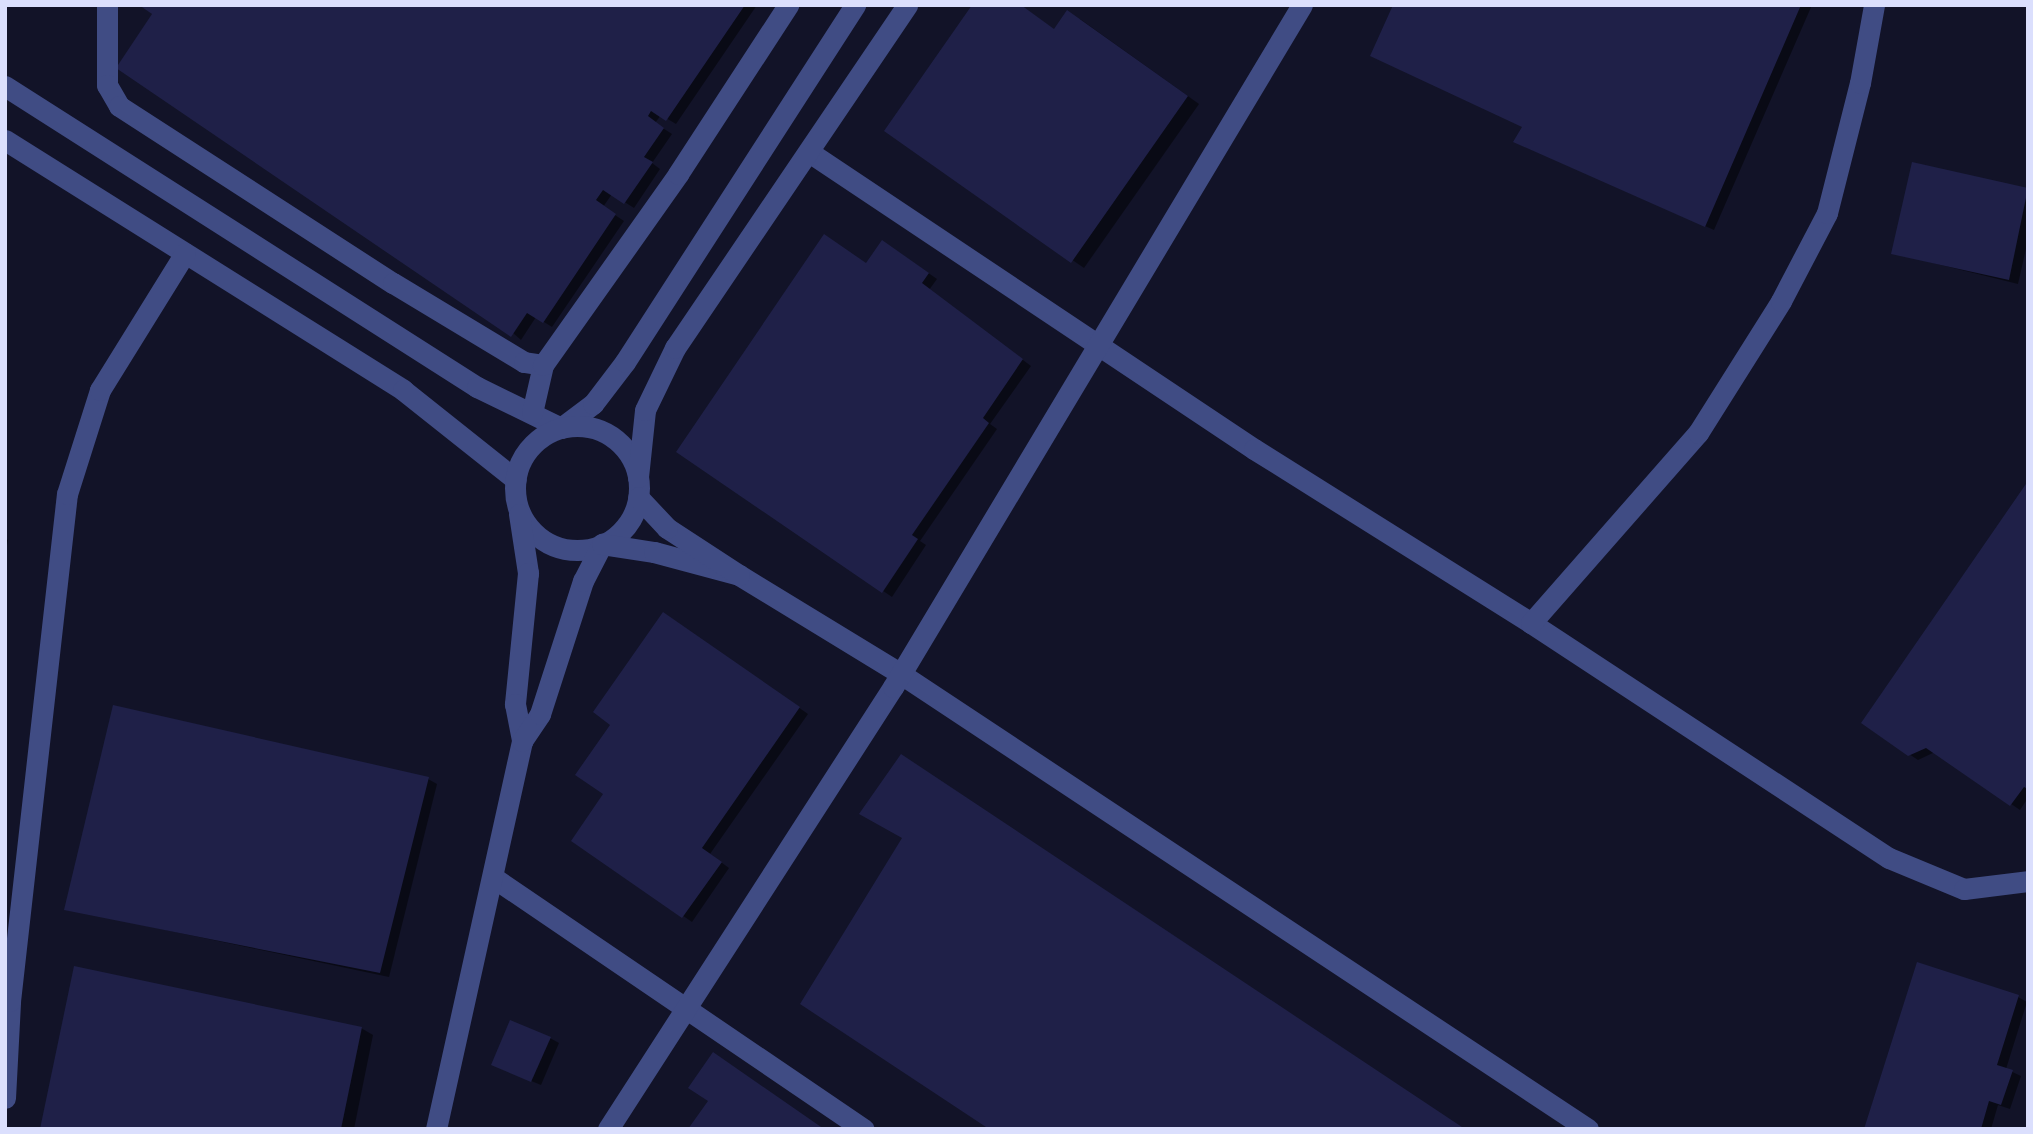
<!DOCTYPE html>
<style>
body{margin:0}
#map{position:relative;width:2033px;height:1134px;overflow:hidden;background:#121328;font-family:Mulish,sans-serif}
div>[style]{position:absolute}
.shadow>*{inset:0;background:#0007}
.building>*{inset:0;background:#1f2048}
.minor>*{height:21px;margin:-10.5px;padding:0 10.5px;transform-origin:10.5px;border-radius:10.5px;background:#404c84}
.minor>.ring{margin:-10.5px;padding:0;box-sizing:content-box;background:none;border:21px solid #404c84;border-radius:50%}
span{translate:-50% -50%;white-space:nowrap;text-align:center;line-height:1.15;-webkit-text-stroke:5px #121328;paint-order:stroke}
.frame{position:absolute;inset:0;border:7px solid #dbdffd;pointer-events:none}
</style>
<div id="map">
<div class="shadow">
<div style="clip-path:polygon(142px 5px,757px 5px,676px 124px,661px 115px,655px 123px,672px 134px,652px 163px,660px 169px,634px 208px,612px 194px,603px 207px,624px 221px,552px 327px,536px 317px,521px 340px)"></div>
<div style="clip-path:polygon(1395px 5px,1812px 5px,1714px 230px,1524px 146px,1524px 127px)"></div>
<div style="clip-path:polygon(1080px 19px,1199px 104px,1084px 268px,886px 131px)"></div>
<div style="clip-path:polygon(1913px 164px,2028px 190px,2028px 240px,2018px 284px,1893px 253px)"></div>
<div style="clip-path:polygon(891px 247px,937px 279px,929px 290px,1031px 366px,990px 424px,997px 429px,920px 541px,926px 545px,892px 597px,678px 451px,867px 264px)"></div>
<div style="clip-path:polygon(2028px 484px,2028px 798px,2020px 810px,1935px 752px,1918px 760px,1909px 754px)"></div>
<div style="clip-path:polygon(5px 538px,8px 540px,5px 557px)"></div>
<div style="clip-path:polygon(672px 619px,808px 714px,710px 854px,729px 868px,692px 922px,573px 840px,605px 794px,612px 724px)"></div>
<div style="clip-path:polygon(428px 779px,437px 784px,389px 977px,66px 909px)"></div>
<div style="clip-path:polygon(2018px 997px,2027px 1002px,2006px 1069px,2021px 1076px,2010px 1109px,1998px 1105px,1991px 1129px,1866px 1129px)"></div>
<div style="clip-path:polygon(361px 1028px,373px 1035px,354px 1129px,42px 1129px)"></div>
<div style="clip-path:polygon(550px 1038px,559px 1043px,541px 1085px,502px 1069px)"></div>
</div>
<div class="building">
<div style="clip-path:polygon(139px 5px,745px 5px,666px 121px,651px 111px,648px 116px,664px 128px,644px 157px,653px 162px,624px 204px,603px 190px,596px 200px,616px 214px,543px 323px,527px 313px,511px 337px,116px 68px,152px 14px)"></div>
<div style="clip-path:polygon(972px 5px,1021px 5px,1054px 29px,1067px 10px,1188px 96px,1071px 263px,884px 131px)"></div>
<div style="clip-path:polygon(1393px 5px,1801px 5px,1705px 227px,1513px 142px,1522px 127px,1370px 56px)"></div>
<div style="clip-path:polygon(1912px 162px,2028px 188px,2009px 280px,1891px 254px)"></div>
<div style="clip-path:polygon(824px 234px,866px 263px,882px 240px,929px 273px,922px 283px,1023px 359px,983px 418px,989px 423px,912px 535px,918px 539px,882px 593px,676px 452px)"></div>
<div style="clip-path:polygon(2028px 481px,2028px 789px,2024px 787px,2010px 806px,1926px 748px,1908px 756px,1861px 723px)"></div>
<div style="clip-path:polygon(663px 612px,800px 707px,702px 848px,722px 862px,682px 918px,571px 841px,603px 794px,575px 775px,610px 725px,593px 712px)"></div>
<div style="clip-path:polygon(113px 705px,429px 777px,380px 973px,64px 910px)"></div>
<div style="clip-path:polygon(901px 754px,1465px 1129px,989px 1129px,800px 1004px,902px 838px,859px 814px)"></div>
<div style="clip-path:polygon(1917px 962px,2019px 995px,1997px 1065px,2013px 1070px,2001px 1105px,1989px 1101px,1981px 1129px,1864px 1129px)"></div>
<div style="clip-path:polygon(74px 966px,362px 1027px,341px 1129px,40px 1129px)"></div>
<div style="clip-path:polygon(510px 1020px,551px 1037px,531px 1082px,491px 1065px)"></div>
<div style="clip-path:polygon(713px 1052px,824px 1129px,688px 1129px,708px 1101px,688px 1088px)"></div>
</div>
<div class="minor">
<div style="left:107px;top:5px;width:80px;rotate:90deg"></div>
<div style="left:107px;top:85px;width:24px;rotate:60deg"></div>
<div style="left:119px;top:106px;width:326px;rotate:32.9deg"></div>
<div style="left:393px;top:283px;width:153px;rotate:31.1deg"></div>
<div style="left:524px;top:362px;width:19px;rotate:9deg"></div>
<div style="left:5px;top:86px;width:560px;rotate:32.53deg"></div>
<div style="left:477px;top:387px;width:93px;rotate:26deg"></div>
<div style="left:561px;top:428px;width:40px;rotate:-37deg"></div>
<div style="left:593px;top:404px;width:53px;rotate:-52.7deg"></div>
<div style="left:625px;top:362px;width:425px;rotate:-57.2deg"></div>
<div style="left:5px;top:140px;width:470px;rotate:32.1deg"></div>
<div style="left:403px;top:390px;width:144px;rotate:38.5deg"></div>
<div style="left:809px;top:152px;width:535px;rotate:33.72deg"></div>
<div style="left:1254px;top:449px;width:327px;rotate:32.1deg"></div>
<div style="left:1531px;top:623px;width:428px;rotate:33.3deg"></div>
<div style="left:1889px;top:858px;width:81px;rotate:22.5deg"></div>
<div style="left:1964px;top:889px;width:64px;rotate:-7.1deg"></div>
<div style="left:532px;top:413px;width:49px;rotate:-77.1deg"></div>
<div style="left:543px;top:365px;width:234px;rotate:-54.7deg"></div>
<div style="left:678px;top:174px;width:202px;rotate:-56.9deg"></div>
<div class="ring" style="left:515px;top:426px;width:103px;height:103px"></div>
<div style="left:638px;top:477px;width:67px;rotate:-84deg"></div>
<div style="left:645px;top:410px;width:69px;rotate:-64.2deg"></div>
<div style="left:675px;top:348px;width:414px;rotate:-55.9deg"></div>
<div style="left:519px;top:514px;width:60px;rotate:81.3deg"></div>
<div style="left:528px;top:573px;width:132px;rotate:95.7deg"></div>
<div style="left:515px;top:704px;width:38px;rotate:79deg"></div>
<div style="left:739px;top:575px;width:190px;rotate:31.4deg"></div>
<div style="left:901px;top:674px;width:824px;rotate:33.52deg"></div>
<div style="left:1531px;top:623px;width:253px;rotate:-48.7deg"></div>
<div style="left:1698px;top:433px;width:156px;rotate:-57.8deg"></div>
<div style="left:1781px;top:301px;width:99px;rotate:-62.4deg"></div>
<div style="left:1827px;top:213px;width:134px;rotate:-75.8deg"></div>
<div style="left:1860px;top:83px;width:79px;rotate:-79.8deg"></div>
<div style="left:494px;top:878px;width:447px;rotate:34.2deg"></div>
<div style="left:5px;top:1098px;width:97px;rotate:-87deg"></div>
<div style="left:10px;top:1001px;width:510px;rotate:-83.59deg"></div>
<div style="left:67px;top:494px;width:109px;rotate:-72.4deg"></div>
<div style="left:100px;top:390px;width:161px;rotate:-58.2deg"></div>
<div style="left:436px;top:1129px;width:397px;rotate:-77.5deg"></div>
<div style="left:522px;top:741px;width:32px;rotate:-56deg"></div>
<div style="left:540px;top:714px;width:140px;rotate:-72.1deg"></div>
<div style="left:583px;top:581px;width:42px;rotate:-62.8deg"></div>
<div style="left:602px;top:544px;width:53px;rotate:8.7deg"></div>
<div style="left:654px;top:552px;width:88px;rotate:15.1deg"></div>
<div style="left:739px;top:575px;width:86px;rotate:-146.9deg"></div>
<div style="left:667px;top:528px;width:42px;rotate:-133.1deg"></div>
<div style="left:608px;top:1129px;width:526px;rotate:-57.19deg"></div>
<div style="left:893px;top:687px;width:795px;rotate:-59.05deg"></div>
</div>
<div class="frame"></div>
</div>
